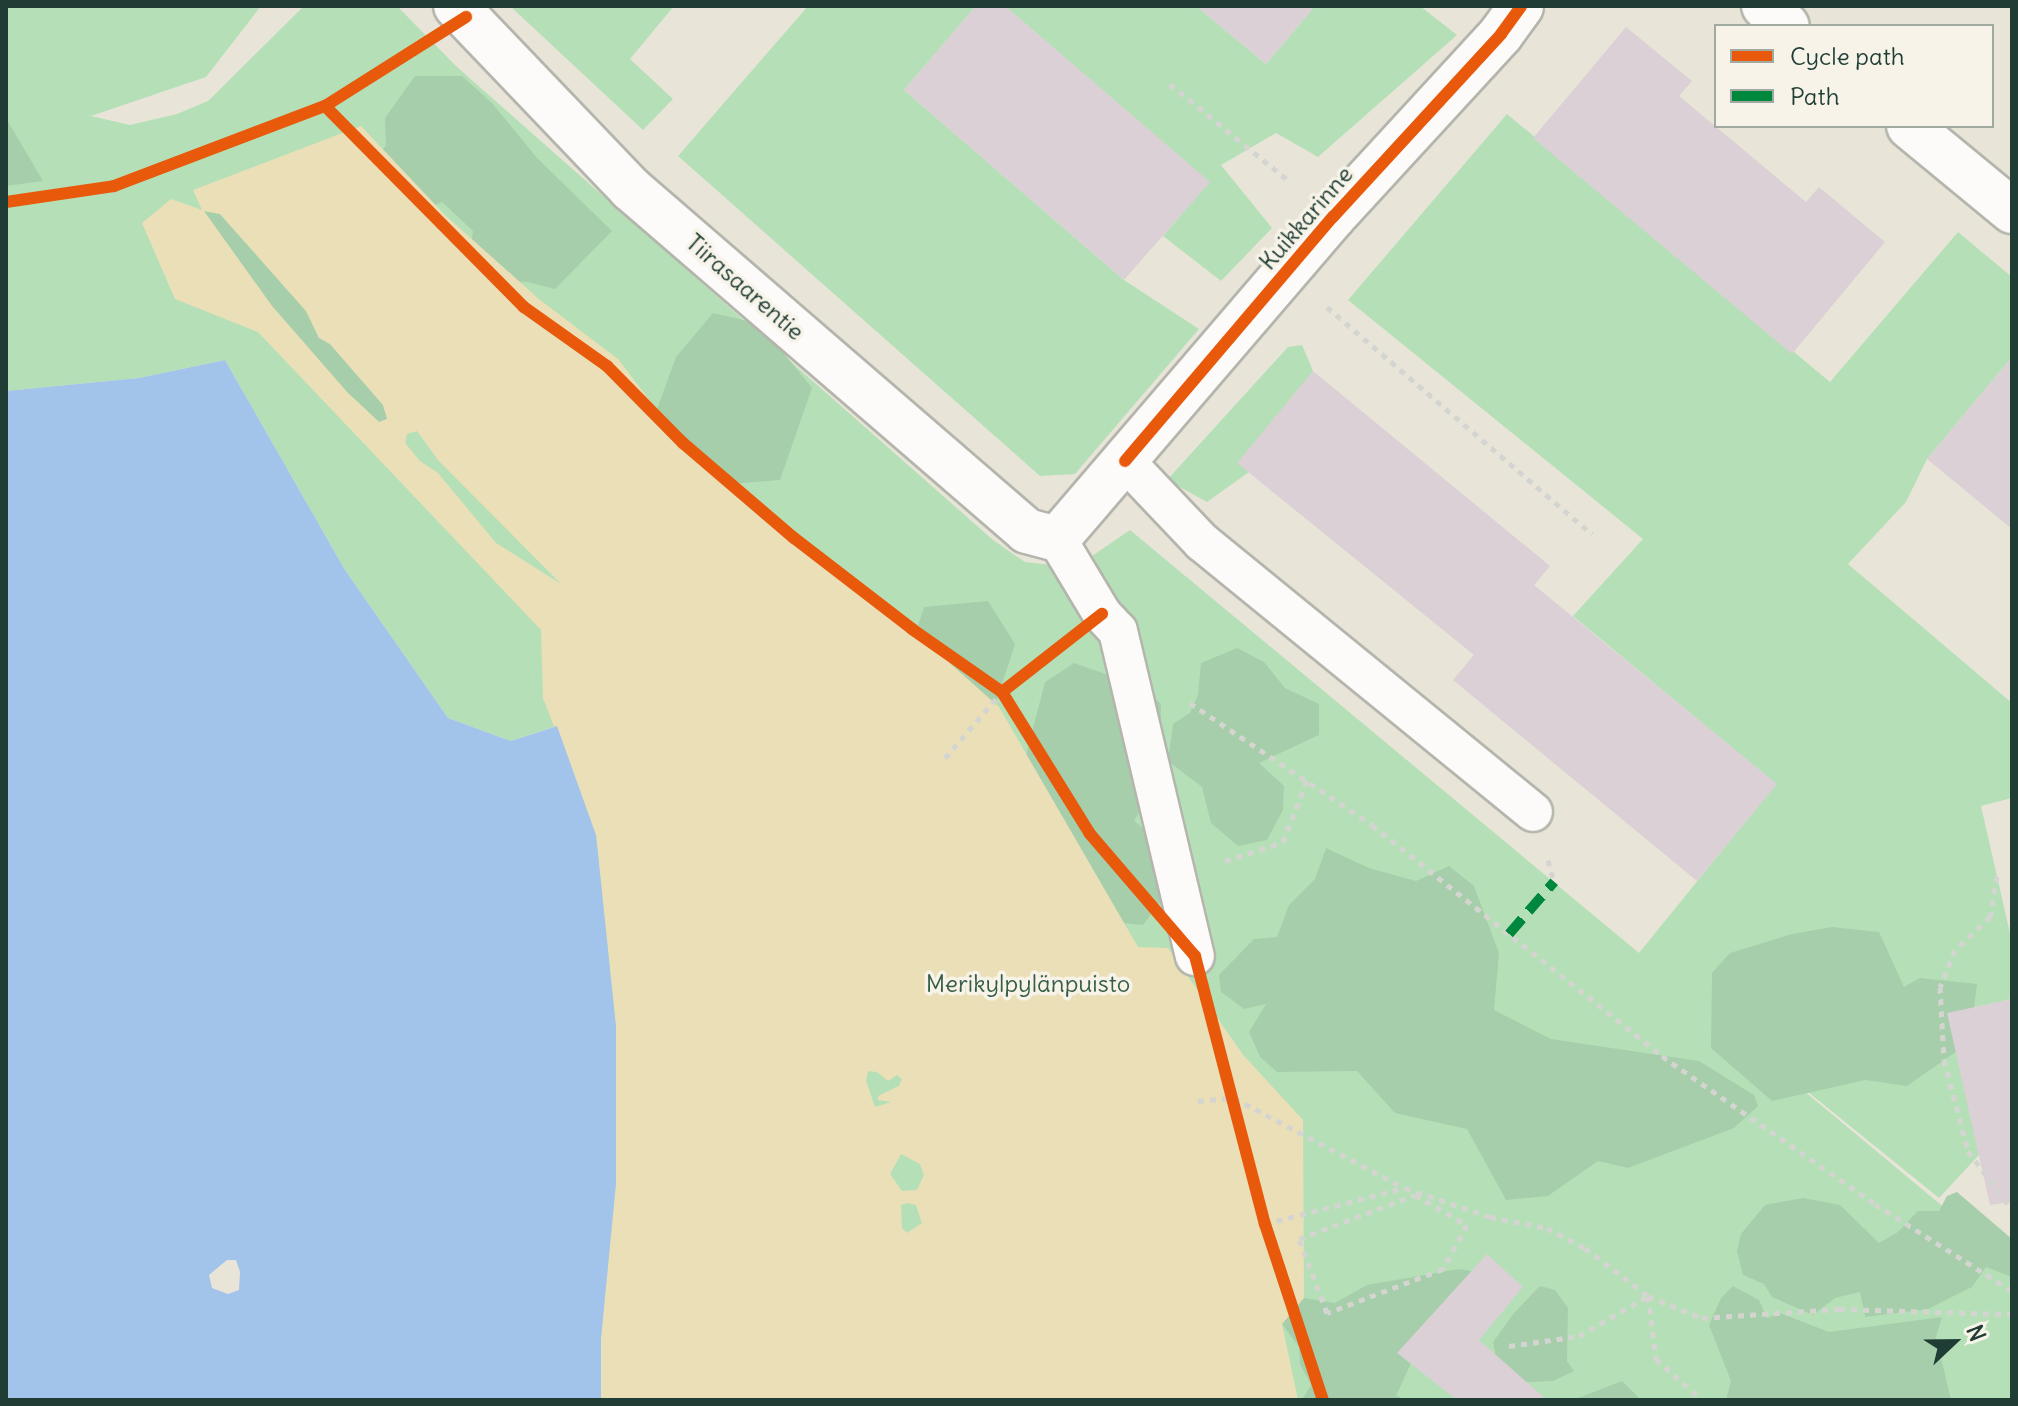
<!DOCTYPE html>
<meta charset="utf-8">
<style>
body{margin:0}
#map{position:relative;width:2018px;height:1406px;overflow:hidden;background:#e8e5d8;font-family:Delius,sans-serif}
div>[style]{position:absolute}
.green>*{inset:0;background:#b5e0b7}
.forest>*{inset:0;background:#a6ceaa}
.sand>*{inset:0;background:#ebdfb8}
.water>*{inset:0;background:#a2c4ea}
.building>*{inset:0;background:#dad0d5}
.path>*{height:5px;margin-top:-2.5px;transform-origin:0;background:repeating-linear-gradient(90deg,#d4d5d0 0 6px,transparent 0 12px)}
.roads{filter:drop-shadow(2px 0 #b4b5ac) drop-shadow(-2px 0 #b4b5ac) drop-shadow(0 2px #b4b5ac) drop-shadow(0 -2px #b4b5ac)}
.service>*{height:38px;margin:-19px;padding:0 19px;transform-origin:19px;border-radius:19px;background:#fcfbf9}
.minor>*{height:44px;margin:-22px;padding:0 22px;transform-origin:22px;border-radius:22px;background:#fcfbf9}
.quiet>*{height:10px;margin-top:-5px;transform-origin:0;background:repeating-linear-gradient(90deg,#00873e 0 20px,transparent 0 30px)}
.cycleway>*{height:12px;margin:-6px;padding:0 6px;transform-origin:6px;border-radius:6px;background:#e8590c}
span{translate:-50% -50%;white-space:nowrap;text-align:center;line-height:1.15;-webkit-text-stroke:7px #f7f3e8;paint-order:stroke}
.street-label{font-size:24px;color:#1f3d34}
.park-label{font-size:24px;color:#355d49}
.frame{position:absolute;inset:0;border:8px solid #1f3d34;pointer-events:none}
.legend{position:absolute;left:1714px;top:24px;width:280px;height:104px;box-sizing:border-box;background:#f7f3e8;border:2px solid #a1aaa0;margin:0;padding:10px 14px;list-style:none;font-size:24px;color:#1f3d34}
.legend li{display:flex;align-items:center;gap:16px;height:40px}
.legend b{width:40px;border:2px solid #a1aaa0}
.north{position:absolute;left:1914px;top:1302px;width:80px;height:80px;-webkit-text-stroke:6px #f7f3e8;paint-order:stroke;rotate:68deg;font-size:22px;font-weight:700;line-height:32px;text-align:center;color:#1f3d34}
.north::after{content:'';display:block;margin:auto;width:28px;height:36px;background:#1f3d34;clip-path:polygon(50% 0,100% 100%,50% 72%,0 100%)}
</style>
<div id="map">
<div class="green">
<div style="clip-path:polygon(6px 6px,261px 6px,206px 77px,91px 116px,130px 125px,177px 114px,208px 101px,304px 6px,397px 6px,457px 67px,993px 540px,1025px 562px,1061px 566px,1089px 558px,1130px 530px,1639px 953px,1776px 784px,1573px 616px,1643px 539px,1348px 300px,1507px 114px,1830px 382px,1958px 232px,2012px 277px,2012px 357px,1927px 459px,1906px 502px,1848px 564px,2012px 703px,2012px 798px,1981px 806px,2012px 942px,2012px 999px,1948px 1013px,1979px 1155px,1939px 1198px,1725px 1025px,2012px 1264px,2012px 1400px,601px 1400px,601px 1338px,556px 726px,511px 741px,448px 718px,345px 570px,225px 360px,139px 378px,6px 391px)"></div>
<div style="clip-path:polygon(510px 6px,674px 6px,630px 59px,673px 99px,643px 130px)"></div>
<div style="clip-path:polygon(808px 6px,976px 6px,904px 90px,1124px 280px,1199px 329px,1075px 474px,1040px 476px,678px 156px)"></div>
<div style="clip-path:polygon(1005px 6px,1204px 6px,1201px 10px,1266px 64px,1315px 6px,1420px 6px,1457px 35px,1318px 157px,1276px 133px,1221px 165px,1272px 228px,1221px 281px,1163px 236px,1209px 182px)"></div>
<div style="clip-path:polygon(1302px 345px,1313px 371px,1249px 472px,1207px 502px,1167px 480px,1288px 347px)"></div>
</div>
<div class="forest">
<div style="clip-path:polygon(415px 76px,462px 76px,492px 103px,537px 158px,612px 231px,555px 289px,527px 282px,466px 279px,473px 231px,442px 202px,398px 223px,358px 184px,386px 145px,385px 118px)"></div>
<div style="clip-path:polygon(6px 118px,43px 181px,6px 186px)"></div>
<div style="clip-path:polygon(203px 211px,220px 214px,306px 311px,319px 337px,330px 344px,383px 405px,388px 419px,379px 422px,347px 392px,272px 306px)"></div>
<div style="clip-path:polygon(713px 313px,752px 322px,770px 336px,812px 388px,780px 480px,692px 487px,649px 431px,676px 357px)"></div>
<div style="clip-path:polygon(988px 601px,1015px 644px,995px 706px,904px 669px,924px 607px)"></div>
<div style="clip-path:polygon(1237px 648px,1264px 662px,1285px 688px,1319px 704px,1319px 735px,1259px 763px,1284px 786px,1283px 810px,1267px 840px,1238px 846px,1211px 823px,1202px 787px,1168px 761px,1173px 724px,1190px 713px,1198px 695px,1201px 663px)"></div>
<div style="clip-path:polygon(1074px 663px,1140px 686px,1161px 704px,1159px 778px,1134px 821px,1174px 852px,1165px 896px,1143px 925px,1101px 921px,1026px 755px,1045px 682px)"></div>
<div style="clip-path:polygon(1326px 848px,1369px 868px,1416px 881px,1449px 866px,1474px 886px,1499px 953px,1494px 1010px,1551px 1039px,1699px 1061px,1754px 1095px,1758px 1106px,1734px 1128px,1628px 1168px,1598px 1161px,1548px 1196px,1506px 1200px,1467px 1129px,1395px 1113px,1357px 1071px,1277px 1072px,1260px 1057px,1249px 1032px,1266px 1004px,1244px 1009px,1221px 992px,1219px 975px,1254px 939px,1277px 937px,1289px 905px,1315px 879px)"></div>
<div style="clip-path:polygon(1832px 927px,1879px 932px,1904px 987px,1920px 978px,1977px 984px,1970px 1042px,1907px 1086px,1865px 1080px,1772px 1101px,1711px 1048px,1712px 973px,1730px 953px,1792px 934px)"></div>
<div style="clip-path:polygon(1957px 1192px,2012px 1239px,2012px 1277px,1986px 1267px,1972px 1287px,1928px 1309px,1865px 1317px,1860px 1292px,1835px 1298px,1813px 1315px,1772px 1297px,1764px 1284px,1743px 1275px,1737px 1251px,1741px 1234px,1765px 1205px,1803px 1198px,1840px 1205px,1879px 1243px,1898px 1232px,1918px 1211px,1939px 1211px,1947px 1196px)"></div>
<div style="clip-path:polygon(1459px 1269px,1500px 1276px,1412px 1361px,1396px 1396px,1409px 1400px,1302px 1400px,1311px 1385px,1300px 1364px,1299px 1347px,1282px 1324px,1304px 1298px,1335px 1303px,1367px 1285px)"></div>
<div style="clip-path:polygon(1540px 1286px,1555px 1290px,1568px 1308px,1567px 1361px,1574px 1371px,1553px 1381px,1528px 1382px,1500px 1377px,1493px 1342px,1514px 1313px)"></div>
<div style="clip-path:polygon(1733px 1286px,1759px 1300px,1767px 1318px,1780px 1313px,1829px 1332px,1942px 1317px,1936px 1337px,1951px 1400px,1726px 1400px,1731px 1381px,1709px 1325px,1721px 1298px)"></div>
<div style="clip-path:polygon(1622px 1381px,1641px 1400px,1573px 1400px)"></div>
</div>
<div class="sand">
<div style="clip-path:polygon(evenodd,361px 126px,445px 215px,540px 300px,618px 359px,683px 444px,794px 538px,905px 623px,999px 707px,1138px 947px,1168px 948px,1244px 1056px,1303px 1120px,1304px 1298px,1282px 1324px,1298px 1400px,601px 1400px,601px 1338px,616px 1183px,616px 1027px,596px 835px,543px 698px,541px 630px,258px 332px,175px 299px,142px 223px,171px 199px,202px 210px,193px 190px,361px 126px,204px 211px,220px 214px,306px 311px,319px 338px,330px 344px,383px 405px,387px 419px,379px 422px,347px 392px,272px 306px,204px 211px,361px 126px,417px 431px,438px 460px,561px 584px,496px 543px,438px 473px,420px 461px,405px 443px,407px 434px,417px 431px,361px 126px,868px 1071px,877px 1072px,888px 1081px,897px 1075px,902px 1079px,899px 1086px,878px 1096px,878px 1100px,891px 1102px,875px 1107px,866px 1081px,868px 1071px,361px 126px,901px 1154px,920px 1164px,924px 1175px,917px 1190px,902px 1191px,890px 1174px,901px 1154px,361px 126px,907px 1203px,916px 1205px,922px 1223px,907px 1233px,902px 1228px,901px 1205px,907px 1203px)"></div>
</div>
<div class="water">
<div style="clip-path:polygon(evenodd,225px 360px,345px 570px,448px 718px,511px 741px,557px 726px,596px 835px,616px 1027px,616px 1183px,601px 1338px,601px 1400px,6px 1400px,6px 391px,139px 378px,225px 360px,227px 1260px,236px 1260px,240px 1272px,239px 1290px,228px 1294px,212px 1288px,209px 1275px,227px 1260px)"></div>
</div>
<div class="building">
<div style="clip-path:polygon(976px 6px,1005px 6px,1210px 182px,1124px 280px,904px 90px)"></div>
<div style="clip-path:polygon(1196px 6px,1315px 6px,1266px 64px)"></div>
<div style="clip-path:polygon(1626px 27px,1692px 81px,1679px 96px,1806px 202px,1819px 187px,1885px 242px,1792px 354px,1533px 138px)"></div>
<div style="clip-path:polygon(2012px 357px,2012px 529px,1927px 459px)"></div>
<div style="clip-path:polygon(1313px 371px,1550px 566px,1534px 585px,1777px 784px,1697px 881px,1453px 680px,1474px 655px,1237px 463px)"></div>
<div style="clip-path:polygon(2012px 999px,2012px 1202px,1990px 1205px,1947px 1013px)"></div>
<div style="clip-path:polygon(1487px 1254px,1523px 1287px,1479px 1340px,1547px 1400px,1457px 1400px,1397px 1353px)"></div>
</div>
<div class="path">
<div style="left:1170px;top:84px;width:155px;rotate:39.2deg"></div>
<div style="left:1327px;top:307px;width:349px;rotate:40.6deg"></div>
<div style="left:1190px;top:703px;width:219px;rotate:33.8deg"></div>
<div style="left:1372px;top:825px;width:371px;rotate:38.5deg"></div>
<div style="left:1662px;top:1056px;width:259px;rotate:34.8deg"></div>
<div style="left:1875px;top:1204px;width:162px;rotate:32.4deg"></div>
<div style="left:945px;top:758px;width:87px;rotate:-49.2deg"></div>
<div style="left:1548px;top:860px;width:23px;rotate:75deg"></div>
<div style="left:1225px;top:861px;width:61px;rotate:-18.1deg"></div>
<div style="left:1283px;top:842px;width:66px;rotate:-68.8deg"></div>
<div style="left:1997px;top:876px;width:42px;rotate:99.7deg"></div>
<div style="left:1990px;top:917px;width:48px;rotate:136.7deg"></div>
<div style="left:1955px;top:950px;width:40px;rotate:112deg"></div>
<div style="left:1940px;top:987px;width:73px;rotate:86.9deg"></div>
<div style="left:1944px;top:1060px;width:94px;rotate:75.2deg"></div>
<div style="left:1968px;top:1151px;width:74px;rotate:53.3deg"></div>
<div style="left:1198px;top:1101px;width:36px;rotate:-5deg"></div>
<div style="left:1234px;top:1098px;width:193px;rotate:27.8deg"></div>
<div style="left:1405px;top:1188px;width:90px;rotate:18.8deg"></div>
<div style="left:1490px;top:1217px;width:58px;rotate:10.9deg"></div>
<div style="left:1547px;top:1228px;width:43px;rotate:27.8deg"></div>
<div style="left:1585px;top:1248px;width:79px;rotate:37.3deg"></div>
<div style="left:1648px;top:1296px;width:58px;rotate:22.2deg"></div>
<div style="left:1702px;top:1318px;width:137px;rotate:-3.8deg"></div>
<div style="left:1839px;top:1309px;width:173px;rotate:1.7deg"></div>
<div style="left:1415px;top:1195px;width:60px;rotate:30deg"></div>
<div style="left:1467px;top:1225px;width:50px;rotate:118.6deg"></div>
<div style="left:1443px;top:1269px;width:124px;rotate:159.2deg"></div>
<div style="left:1327px;top:1313px;width:79px;rotate:-110.7deg"></div>
<div style="left:1299px;top:1239px;width:124px;rotate:-20.8deg"></div>
<div style="left:1265px;top:1224px;width:144px;rotate:-14.5deg"></div>
<div style="left:1509px;top:1346px;width:71px;rotate:-8.1deg"></div>
<div style="left:1579px;top:1336px;width:80px;rotate:-30.1deg"></div>
<div style="left:1648px;top:1296px;width:64px;rotate:82.8deg"></div>
<div style="left:1656px;top:1359px;width:62px;rotate:41.7deg"></div>
</div>
<div class="roads">
<div class="service">
<div style="left:1125px;top:461px;width:112px;rotate:46.5deg"></div>
<div style="left:1202px;top:542px;width:427px;rotate:39.2deg"></div>
<div style="left:1057px;top:539px;width:87px;rotate:59deg"></div>
<div style="left:1102px;top:614px;width:23px;rotate:47deg"></div>
<div style="left:1118px;top:631px;width:334px;rotate:76.7deg"></div>
</div>
<div class="minor">
<div style="left:456px;top:6px;width:253px;rotate:46.3deg"></div>
<div style="left:631px;top:189px;width:523px;rotate:40.82deg"></div>
<div style="left:1027px;top:531px;width:31px;rotate:15deg"></div>
<div style="left:1057px;top:539px;width:424px;rotate:-49.4deg"></div>
<div style="left:1333px;top:217px;width:248px;rotate:-47.4deg"></div>
<div style="left:1501px;top:34px;width:34px;rotate:-54deg"></div>
<div style="left:1764px;top:6px;width:30px;rotate:41deg"></div>
<div style="left:1909px;top:126px;width:134px;rotate:39.5deg"></div>
</div>
</div>
<div class="quiet">
<div style="left:1509px;top:934px;width:69px;rotate:-49.1deg"></div>
</div>
<div class="cycleway">
<div style="left:325px;top:106px;width:283px;rotate:45.3deg"></div>
<div style="left:524px;top:307px;width:102px;rotate:35.4deg"></div>
<div style="left:607px;top:366px;width:108px;rotate:45.4deg"></div>
<div style="left:683px;top:443px;width:146px;rotate:40.6deg"></div>
<div style="left:794px;top:538px;width:149px;rotate:37.6deg"></div>
<div style="left:912px;top:629px;width:110px;rotate:35deg"></div>
<div style="left:1002px;top:692px;width:167px;rotate:58.2deg"></div>
<div style="left:1090px;top:834px;width:161px;rotate:49.3deg"></div>
<div style="left:1195px;top:956px;width:277px;rotate:75.4deg"></div>
<div style="left:1265px;top:1224px;width:185px;rotate:71.8deg"></div>
<div style="left:6px;top:202px;width:109px;rotate:-8.4deg"></div>
<div style="left:114px;top:186px;width:226px;rotate:-20.8deg"></div>
<div style="left:325px;top:106px;width:167px;rotate:-32.3deg"></div>
<div style="left:1125px;top:461px;width:321px;rotate:-49.6deg"></div>
<div style="left:1333px;top:217px;width:248px;rotate:-47.4deg"></div>
<div style="left:1501px;top:34px;width:34px;rotate:-54deg"></div>
<div style="left:1002px;top:692px;width:127px;rotate:-38deg"></div>
</div>
<div class="street-label">
<span style="left:1306px;top:218px;rotate:-49deg">Kuikkarinne</span>
<span style="left:745px;top:287px;rotate:41deg">Tiirasaarentie</span>
</div>
<div class="park-label">
<span style="left:1028px;top:984px">Merikylpylänpuisto</span>
</div>
<div class="frame"></div>
<ul class="legend">
<li><b style="height:10px;background:#e8590c"></b>Cycle path</li>
<li><b style="height:10px;background:#00873e"></b>Path</li>
</ul>
<div class="north">N</div>
</div>
